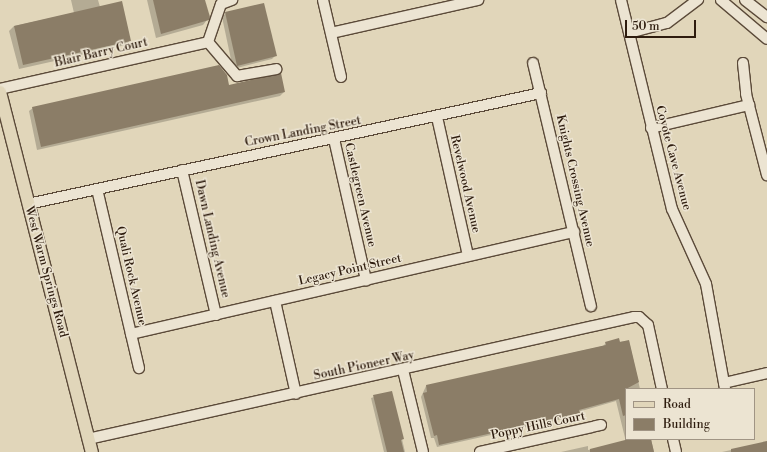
<!DOCTYPE html>
<style>
body{margin:0}
#map{position:relative;width:767px;height:452px;overflow:hidden;background:#e1d6ba;font-family:"Libre Bodoni",serif}
div>[style]{position:absolute}
.shadow>*{inset:0;background:#0003}
.building>*{inset:0;background:#8b7d67}
.roads{filter:drop-shadow(1px 0 #5b4a39) drop-shadow(-1px 0 #5b4a39) drop-shadow(0 1px #5b4a39) drop-shadow(0 -1px #5b4a39)}
.minor>*{height:10px;margin:-5px;padding:0 5px;transform-origin:5px;border-radius:5px;background:#ece4d2}
.major>*{height:12px;margin:-6px;padding:0 6px;transform-origin:6px;border-radius:6px;background:#e1d6ba}
span{translate:-50% -50%;white-space:nowrap;text-align:center;line-height:1.15;-webkit-text-stroke:3px #ece4d2;paint-order:stroke}
.street-label{font-size:12px;color:#2e1c0e}
.legend{position:absolute;left:625px;top:388px;width:130px;height:52px;box-sizing:border-box;background:#ece4d2;border:1px solid #a09484;margin:0;padding:5px 7px;list-style:none;font-size:12px;color:#2e1c0e}
.legend li{display:flex;align-items:center;gap:8px;height:20px}
.legend b{width:20px;border:1px solid #a09484}
.scale{position:absolute;left:625px;top:20px;width:71px;height:18px;box-sizing:border-box;border:2px solid #2e1c0e;border-top:0;padding-left:5px;font-size:12px;line-height:14px;white-space:nowrap;color:#2e1c0e;-webkit-text-stroke:3px #ece4d2;paint-order:stroke}
</style>
<div id="map">
<div class="shadow">
<div style="clip-path:polygon(71px 0,98px 0,100px 7px,130px 40px,126px 45px,19px 69px,9px 31px,14px 26px,74px 13px)"></div>
<div style="clip-path:polygon(147px 0,203px 0,207px 20px,203px 25px,156px 38px)"></div>
<div style="clip-path:polygon(226px 13px,276px 55px,272px 59px,233px 69px,222px 17px)"></div>
<div style="clip-path:polygon(229px 86px,284px 92px,280px 96px,37px 150px,29px 111px,33px 108px)"></div>
<div style="clip-path:polygon(629px 341px,640px 389px,626px 389px,626px 439px,651px 439px,654px 452px,561px 452px,588px 446px,588px 450px,626px 442px,616px 401px,578px 412px,576px 416px,437px 447px,434px 438px,431px 438px,421px 397px,426px 386px,603px 346px,606px 343px)"></div>
<div style="clip-path:polygon(391px 392px,405px 452px,384px 452px,371px 398px)"></div>
<div style="clip-path:polygon(767px 442px,767px 452px,722px 452px)"></div>
</div>
<div class="building">
<div style="clip-path:polygon(153px 0,205px 0,210px 17px,209px 20px,161px 34px)"></div>
<div style="clip-path:polygon(122px 1px,131px 41px,23px 65px,14px 26px)"></div>
<div style="clip-path:polygon(264px 3px,277px 56px,237px 66px,225px 12px)"></div>
<div style="clip-path:polygon(219px 65px,227px 75px,229px 85px,281px 73px,285px 92px,41px 147px,32px 107px)"></div>
<div style="clip-path:polygon(619px 338px,620px 342px,629px 340px,639px 382px,626px 389px,626px 415px,623px 416px,619px 399px,579px 410px,580px 413px,439px 445px,437px 435px,434px 436px,423px 393px,427px 392px,426px 385px,606px 345px,605px 342px)"></div>
<div style="clip-path:polygon(392px 391px,404px 439px,401px 440px,404px 452px,387px 452px,373px 395px)"></div>
<div style="clip-path:polygon(629px 439px,651px 439px,654px 452px,590px 452px,590px 449px)"></div>
<div style="clip-path:polygon(767px 441px,767px 452px,731px 452px,731px 449px)"></div>
</div>
<div class="roads">
<div class="minor">
<div style="left:323px;top:0;width:79px;rotate:76.8deg"></div>
<div style="left:621px;top:0;width:215px;rotate:76.3deg"></div>
<div style="left:672px;top:209px;width:82px;rotate:65.6deg"></div>
<div style="left:706px;top:284px;width:107px;rotate:79.7deg"></div>
<div style="left:721px;top:0;width:60px;rotate:40.3deg"></div>
<div style="left:745px;top:0;width:28px;rotate:38deg"></div>
<div style="left:331px;top:33px;width:151px;rotate:-12.7deg"></div>
<div style="left:629px;top:33px;width:39px;rotate:-15deg"></div>
<div style="left:667px;top:23px;width:39px;rotate:-37deg"></div>
<div style="left:208px;top:42px;width:45px;rotate:49.5deg"></div>
<div style="left:237px;top:76px;width:40px;rotate:-10deg"></div>
<div style="left:208px;top:42px;width:40px;rotate:-71.1deg"></div>
<div style="left:221px;top:4px;width:12px;rotate:-20deg"></div>
<div style="left:533px;top:63px;width:250px;rotate:76.6deg"></div>
<div style="left:743px;top:63px;width:31px;rotate:84deg"></div>
<div style="left:746px;top:94px;width:84px;rotate:75.5deg"></div>
<div style="left:0;top:89px;width:213px;rotate:-12.7deg"></div>
<div style="left:437px;top:117px;width:142px;rotate:77.4deg"></div>
<div style="left:651px;top:128px;width:101px;rotate:-13.2deg"></div>
<div style="left:334px;top:139px;width:145px;rotate:77.2deg"></div>
<div style="left:182px;top:170px;width:149px;rotate:76.8deg"></div>
<div style="left:97px;top:189px;width:184px;rotate:76.8deg"></div>
<div style="left:28px;top:204px;width:525px;rotate:-12.21deg"></div>
<div style="left:275px;top:301px;width:95px;rotate:77.3deg"></div>
<div style="left:131px;top:334px;width:455px;rotate:-13deg"></div>
<div style="left:403px;top:370px;width:84px;rotate:76.3deg"></div>
<div style="left:724px;top:383px;width:44px;rotate:-13.1deg"></div>
<div style="left:88px;top:439px;width:559px;rotate:-12.6deg"></div>
<div style="left:634px;top:317px;width:5px"></div>
<div style="left:639px;top:317px;width:12px;rotate:42deg"></div>
<div style="left:648px;top:325px;width:66px;rotate:77.7deg"></div>
<div style="left:673px;top:439px;width:13px;rotate:77deg"></div>
<div style="left:480px;top:452px;width:124px;rotate:-12.6deg"></div>
</div>
<div class="major">
<div style="left:0;top:92px;width:372px;rotate:75.7deg"></div>
</div>
</div>
<div class="street-label">
<span style="left:101px;top:53px;rotate:-13deg">Blair Barry Court</span>
<span style="left:303px;top:132px;rotate:-11deg">Crown Landing Street</span>
<span style="left:673px;top:158px;rotate:75deg">Coyote Cave Avenue</span>
<span style="left:575px;top:181px;rotate:77deg">Knights Crossing Avenue</span>
<span style="left:465px;top:184px;rotate:77deg">Revelwood Avenue</span>
<span style="left:360px;top:195px;rotate:77deg">Castlegreen Avenue</span>
<span style="left:212px;top:239px;rotate:77deg">Dawn Landing Avenue</span>
<span style="left:350px;top:270px;rotate:-13deg">Legacy Point Street</span>
<span style="left:46px;top:272px;rotate:75deg">West Warm Springs Road</span>
<span style="left:131px;top:276px;rotate:77deg">Quali Rock Avenue</span>
<span style="left:364px;top:366px;rotate:-12deg">South Pioneer Way</span>
<span style="left:538px;top:426px;rotate:-12deg">Poppy Hills Court</span>
</div>
<ul class="legend">
<li><b style="height:5px;background:#e1d6ba"></b>Road</li>
<li><b style="height:11px;background:#8b7d67"></b>Building</li>
</ul>
<div class="scale">50 m</div>
</div>
